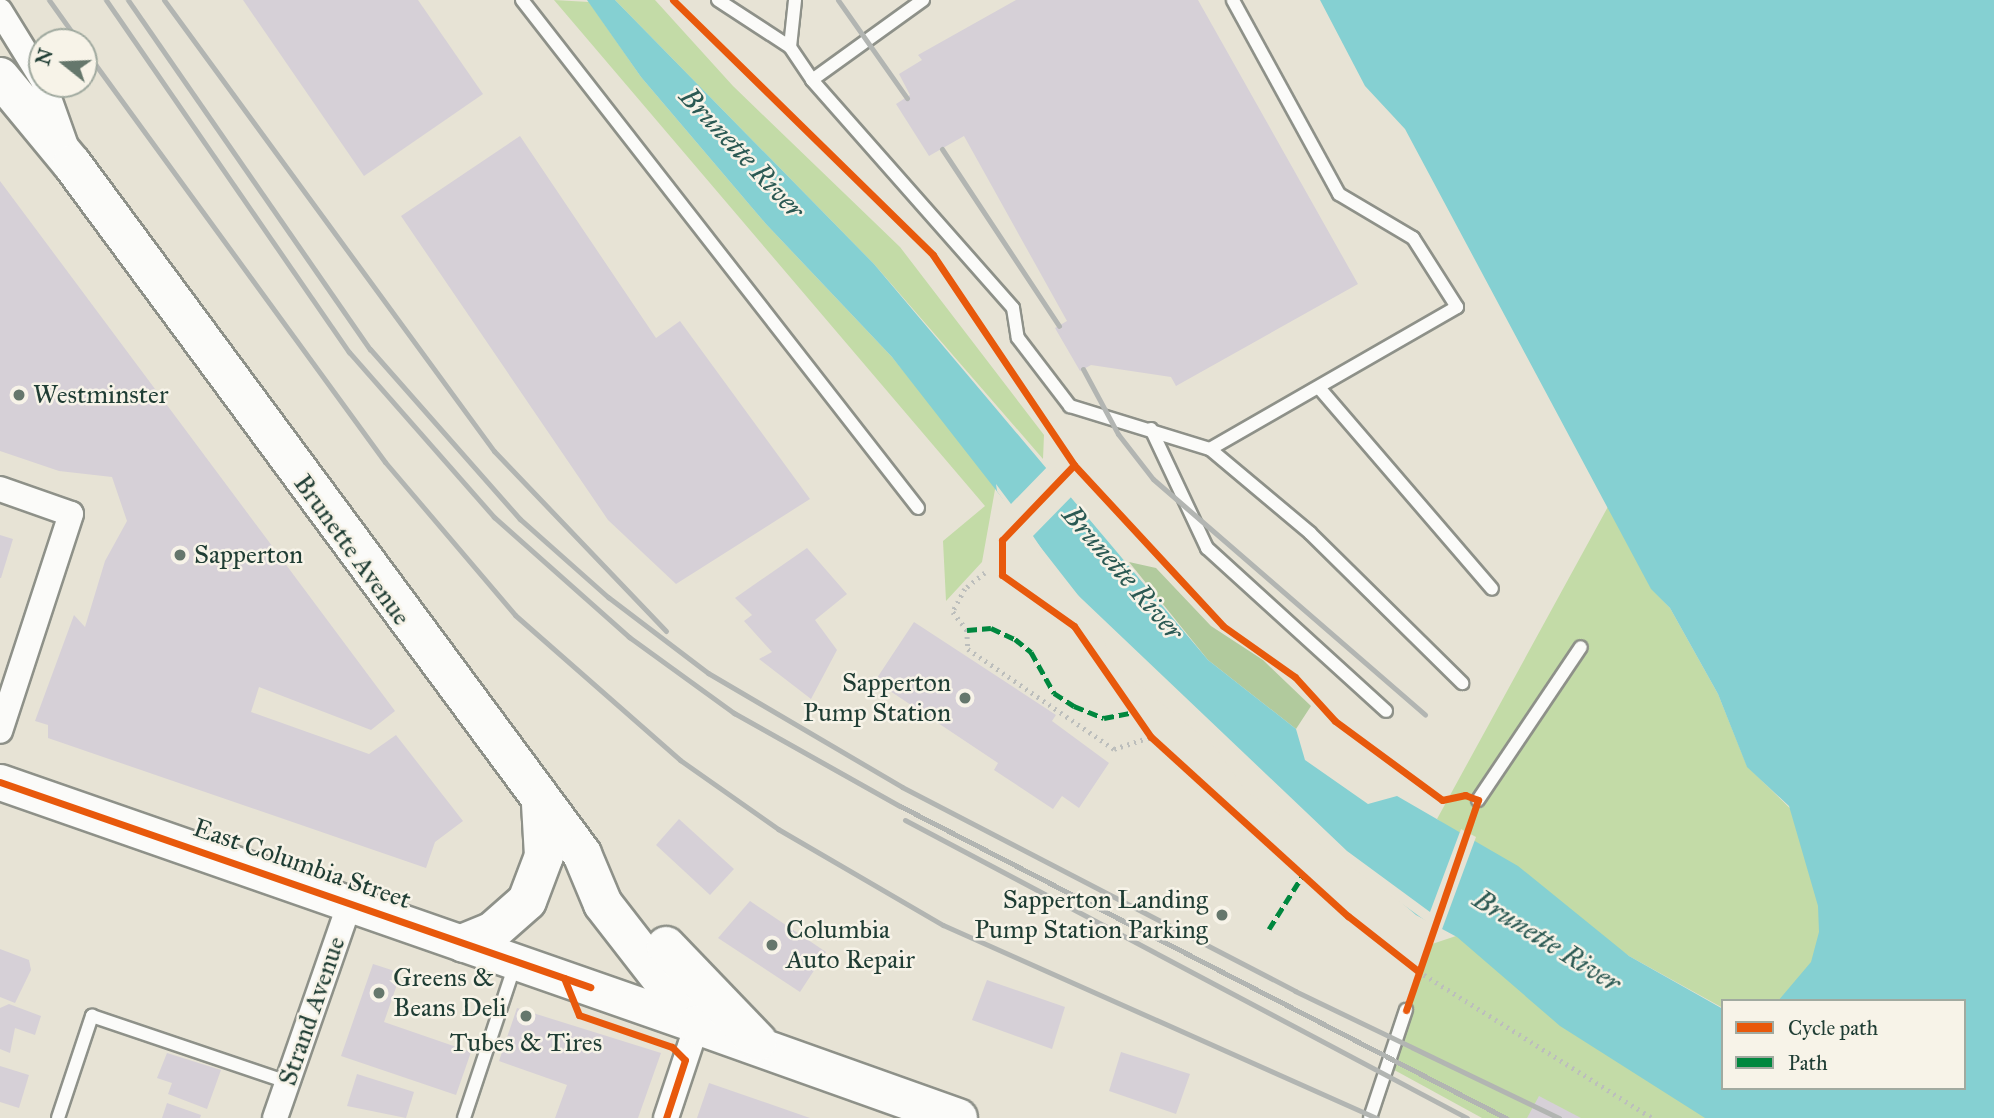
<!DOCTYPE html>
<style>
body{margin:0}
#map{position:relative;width:1994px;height:1118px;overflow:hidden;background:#e7e3d5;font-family:"IM FELL Great Primer",serif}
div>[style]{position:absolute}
.green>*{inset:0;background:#c3dba7}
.forest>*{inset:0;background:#b1ca9d}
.water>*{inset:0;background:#85d0d2}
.pier>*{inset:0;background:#e7e3d5}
.building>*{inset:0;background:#d6d0d7}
.path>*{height:4.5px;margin-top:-2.25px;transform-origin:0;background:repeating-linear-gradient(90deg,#bcbebc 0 2px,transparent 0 7px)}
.roads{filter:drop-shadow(2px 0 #8e9189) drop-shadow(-2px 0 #8e9189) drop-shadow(0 2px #8e9189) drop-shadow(0 -2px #8e9189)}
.lane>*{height:12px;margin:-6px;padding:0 6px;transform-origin:6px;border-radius:6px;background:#fbfbf9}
.street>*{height:24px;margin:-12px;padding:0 12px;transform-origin:12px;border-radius:12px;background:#fbfbf9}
.secondary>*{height:35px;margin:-17.5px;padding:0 17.5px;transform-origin:17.5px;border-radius:17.5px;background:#fbfbf9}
.primary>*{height:38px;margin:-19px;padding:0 19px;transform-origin:19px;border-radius:19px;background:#fbfbf9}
.rail>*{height:5px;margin:-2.5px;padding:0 2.5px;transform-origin:2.5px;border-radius:2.5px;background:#b2b5b2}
.quiet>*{height:5px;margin-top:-2.5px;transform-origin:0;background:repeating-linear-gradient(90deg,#00873e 0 10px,transparent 0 15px)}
.cycleway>*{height:7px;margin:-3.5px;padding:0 3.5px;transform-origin:3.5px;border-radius:3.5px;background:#e8590c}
.dots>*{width:19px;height:19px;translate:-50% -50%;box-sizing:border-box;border:4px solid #f7f3e8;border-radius:50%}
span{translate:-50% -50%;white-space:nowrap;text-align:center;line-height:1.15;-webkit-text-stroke:5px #f7f3e8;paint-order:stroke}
.poi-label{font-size:26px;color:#1f3d34}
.left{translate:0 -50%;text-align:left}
.right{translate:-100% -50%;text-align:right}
.street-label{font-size:26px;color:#1f3d34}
.water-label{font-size:28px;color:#2b5953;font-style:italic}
.legend{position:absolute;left:1721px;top:999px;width:245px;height:91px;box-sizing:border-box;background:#f7f3e8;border:2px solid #a1aaa0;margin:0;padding:9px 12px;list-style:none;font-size:21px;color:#1f3d34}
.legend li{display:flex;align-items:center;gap:14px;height:35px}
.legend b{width:35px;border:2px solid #a1aaa0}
.north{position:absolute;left:28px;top:28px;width:70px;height:70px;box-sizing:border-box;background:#f7f3e8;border:2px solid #a1aaa0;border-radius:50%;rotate:288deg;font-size:19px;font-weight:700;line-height:28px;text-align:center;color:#1f3d34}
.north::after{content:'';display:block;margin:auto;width:24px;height:32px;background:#65776c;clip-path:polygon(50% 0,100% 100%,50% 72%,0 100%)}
</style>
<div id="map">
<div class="green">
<div style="clip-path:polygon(554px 0,589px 2px,641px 77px,766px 224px,892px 357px,996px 484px,982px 562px,946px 601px,943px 541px,985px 506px)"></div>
<div style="clip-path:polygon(615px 0,655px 0,733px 86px,900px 247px,1044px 435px,1043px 459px,874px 264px)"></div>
<div style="clip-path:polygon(1610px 503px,1651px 588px,1670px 608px,1718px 694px,1747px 766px,1917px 933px,1994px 1043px,1964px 1088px,1964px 1001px,1723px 1001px,1723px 1008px,1629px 956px,1437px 819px)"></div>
<div style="clip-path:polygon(1416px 896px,1723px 1088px,1795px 1118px,1482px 1118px,1387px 1066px,1426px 946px,1456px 936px)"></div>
</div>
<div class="forest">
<div style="clip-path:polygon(1129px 562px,1156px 568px,1211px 626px,1263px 660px,1311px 706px,1296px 729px,1208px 660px)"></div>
</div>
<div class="water">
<div style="clip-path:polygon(587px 0,615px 0,874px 264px,1208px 660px,1296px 729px,1305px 760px,1368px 804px,1397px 796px,1518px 866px,1629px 956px,1723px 1009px,1723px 1088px,1964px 1088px,1964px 1001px,1778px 1001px,1811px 962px,1819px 932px,1818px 906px,1789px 806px,1747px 767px,1718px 694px,1670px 608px,1651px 589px,1405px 129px,1365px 86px,1320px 0,1994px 0,1994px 1118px,1705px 1118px,1560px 1026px,1457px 937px,1416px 915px,1218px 745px,1099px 622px,892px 357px,766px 224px,641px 77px)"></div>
</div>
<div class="pier">
<div style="clip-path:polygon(1051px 463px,1076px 492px,1033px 536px,1063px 581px,1347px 851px,1430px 912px,1461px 829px,1476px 837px,1441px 932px,1245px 790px,1216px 748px,1115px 665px,1096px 624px,1060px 583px,997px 491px,996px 484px,1011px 504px)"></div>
</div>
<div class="building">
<div style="clip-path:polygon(243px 0,418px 0,483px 94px,364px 176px)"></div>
<div style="clip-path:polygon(1016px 0,1198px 0,1358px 284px,1176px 386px,1171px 377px,1091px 365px,1080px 371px,1055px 328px,1067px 321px,964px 136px,929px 156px,896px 104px,910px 95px,899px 74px,922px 60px,918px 55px)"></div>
<div style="clip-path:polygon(520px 136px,656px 338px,680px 321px,810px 499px,676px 584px,608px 520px,401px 216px)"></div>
<div style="clip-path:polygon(0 181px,395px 711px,371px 730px,259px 687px,251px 712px,369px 754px,396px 735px,463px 821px,435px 842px,426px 868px,48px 738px,48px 725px,35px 721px,74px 615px,85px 627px,105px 561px,127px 521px,112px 477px,59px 471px,0 451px)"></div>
<div style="clip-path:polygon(0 535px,13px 539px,1px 578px,0 578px)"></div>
<div style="clip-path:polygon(807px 548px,847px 594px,815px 620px,837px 650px,811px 699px,759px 659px,772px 652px,744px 621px,752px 615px,735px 598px)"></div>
<div style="clip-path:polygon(914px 622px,1056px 715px,1052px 721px,1109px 763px,1079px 808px,1062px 796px,1053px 809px,994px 770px,998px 763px,875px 681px)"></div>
<div style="clip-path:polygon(679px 819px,734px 869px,710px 895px,656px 845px)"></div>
<div style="clip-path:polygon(750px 901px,826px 952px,800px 992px,718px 938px)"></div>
<div style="clip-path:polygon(0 949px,29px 960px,31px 970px,15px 1003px,0 997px)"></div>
<div style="clip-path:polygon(373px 964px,401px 973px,384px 1022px,471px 1052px,456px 1095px,341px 1056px)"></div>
<div style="clip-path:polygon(987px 980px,1065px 1007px,1052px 1049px,972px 1020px)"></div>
<div style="clip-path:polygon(9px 1004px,41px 1016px,35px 1035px,15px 1028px,10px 1053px,0 1049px,0 1008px)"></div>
<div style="clip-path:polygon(517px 1008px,661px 1053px,638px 1118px,555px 1118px,567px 1085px,499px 1061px)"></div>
<div style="clip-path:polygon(1121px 1052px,1190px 1074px,1176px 1114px,1109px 1091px)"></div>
<div style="clip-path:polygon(167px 1053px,221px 1070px,207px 1109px,168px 1094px,172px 1083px,157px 1078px)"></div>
<div style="clip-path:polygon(0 1066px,29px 1075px,19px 1108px,0 1102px)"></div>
<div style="clip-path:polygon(357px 1074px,414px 1092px,406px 1118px,347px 1106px)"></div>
<div style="clip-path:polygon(709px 1083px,810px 1118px,697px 1118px)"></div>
<div style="clip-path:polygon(1539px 1096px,1581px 1118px,1527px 1118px)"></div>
<div style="clip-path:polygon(167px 1103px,201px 1115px,200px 1118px,162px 1118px)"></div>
</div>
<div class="path">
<div style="left:985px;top:573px;width:26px;rotate:141deg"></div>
<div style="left:965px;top:589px;width:26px;rotate:118deg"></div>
<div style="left:953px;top:612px;width:23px;rotate:52deg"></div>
<div style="left:967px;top:630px;width:19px;rotate:87deg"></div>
<div style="left:968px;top:649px;width:177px;rotate:34.4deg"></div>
<div style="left:1114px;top:749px;width:39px;rotate:-18deg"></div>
<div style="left:1418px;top:971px;width:276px;rotate:32.1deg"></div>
</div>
<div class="roads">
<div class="lane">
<div style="left:522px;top:0;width:644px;rotate:52.06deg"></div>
<div style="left:718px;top:0;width:86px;rotate:33.1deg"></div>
<div style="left:790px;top:47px;width:40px;rotate:56deg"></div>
<div style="left:812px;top:80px;width:137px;rotate:-35.8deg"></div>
<div style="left:790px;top:47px;width:47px;rotate:-83.9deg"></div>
<div style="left:812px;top:80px;width:304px;rotate:48.6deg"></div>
<div style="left:1013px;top:308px;width:30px;rotate:81deg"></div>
<div style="left:1018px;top:338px;width:86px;rotate:52.6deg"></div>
<div style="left:1070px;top:406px;width:146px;rotate:17.1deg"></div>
<div style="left:1210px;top:449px;width:285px;rotate:-29.9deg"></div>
<div style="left:1457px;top:307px;width:82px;rotate:-122.5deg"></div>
<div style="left:1413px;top:238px;width:86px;rotate:-149.3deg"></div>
<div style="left:1339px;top:194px;width:221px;rotate:-118.7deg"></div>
<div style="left:1321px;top:390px;width:262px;rotate:49.3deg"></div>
<div style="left:1151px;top:429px;width:132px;rotate:64.8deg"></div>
<div style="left:1207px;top:548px;width:242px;rotate:42.3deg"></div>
<div style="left:1210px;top:449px;width:131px;rotate:40deg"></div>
<div style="left:1310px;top:533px;width:214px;rotate:44.6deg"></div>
<div style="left:1478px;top:800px;width:184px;rotate:-56.1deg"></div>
<div style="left:58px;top:1118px;width:108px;rotate:-71.6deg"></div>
<div style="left:92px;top:1016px;width:206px;rotate:18.7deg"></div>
<div style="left:464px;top:1118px;width:164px;rotate:-71.6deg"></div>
<div style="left:1370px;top:1118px;width:114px;rotate:-71.6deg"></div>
</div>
<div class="street">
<div style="left:0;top:11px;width:80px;rotate:58.3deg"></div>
<div style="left:44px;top:84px;width:63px;rotate:70.4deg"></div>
<div style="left:0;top:489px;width:75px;rotate:19.4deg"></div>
<div style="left:71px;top:514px;width:228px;rotate:108.1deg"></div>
<div style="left:275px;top:1118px;width:228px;rotate:-70.8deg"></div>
<div style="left:666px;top:1118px;width:98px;rotate:-71.6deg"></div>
</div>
<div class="secondary">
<div style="left:0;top:782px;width:738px;rotate:19.22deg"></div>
</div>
<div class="primary">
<div style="left:0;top:77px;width:113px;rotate:50.4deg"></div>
<div style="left:72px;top:164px;width:858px;rotate:53.53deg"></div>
<div style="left:582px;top:854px;width:54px;rotate:67.2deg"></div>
<div style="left:603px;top:904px;width:153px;rotate:52.2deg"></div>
<div style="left:697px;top:1025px;width:277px;rotate:19.6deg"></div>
<div style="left:464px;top:943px;width:31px;rotate:-22deg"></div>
<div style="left:493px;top:931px;width:45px;rotate:-41.4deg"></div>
<div style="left:527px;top:901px;width:48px;rotate:-69.3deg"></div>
<div style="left:544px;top:856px;width:52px;rotate:-93.3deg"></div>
<div style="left:666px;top:946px;width:132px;rotate:46.2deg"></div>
</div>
</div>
<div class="rail">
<div style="left:49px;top:0;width:52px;rotate:54.5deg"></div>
<div style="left:106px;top:0;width:428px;rotate:55.4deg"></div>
<div style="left:349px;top:352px;width:220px;rotate:48.7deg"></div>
<div style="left:494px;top:517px;width:181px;rotate:41.6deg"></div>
<div style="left:629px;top:637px;width:130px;rotate:35.9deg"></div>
<div style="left:734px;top:713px;width:190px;rotate:29.3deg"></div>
<div style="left:900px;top:806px;width:682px;rotate:27.24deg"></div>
<div style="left:128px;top:0;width:425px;rotate:55.3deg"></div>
<div style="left:370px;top:349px;width:227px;rotate:48.6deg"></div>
<div style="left:520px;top:519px;width:118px;rotate:41.6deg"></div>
<div style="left:608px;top:597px;width:126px;rotate:37.2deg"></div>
<div style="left:708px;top:673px;width:225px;rotate:30.4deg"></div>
<div style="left:902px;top:787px;width:443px;rotate:27.4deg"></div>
<div style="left:1295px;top:991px;width:293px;rotate:25.7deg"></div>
<div style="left:164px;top:0;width:559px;rotate:53.81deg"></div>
<div style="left:494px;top:451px;width:249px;rotate:46.3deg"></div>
<div style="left:838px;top:0;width:120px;rotate:54.9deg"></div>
<div style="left:84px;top:49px;width:511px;rotate:53.91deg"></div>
<div style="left:385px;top:462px;width:201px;rotate:49.6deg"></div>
<div style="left:515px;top:615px;width:220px;rotate:41.3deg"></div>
<div style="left:680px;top:760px;width:120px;rotate:35.1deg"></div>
<div style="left:778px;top:829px;width:191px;rotate:30.2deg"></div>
<div style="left:943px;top:925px;width:475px;rotate:24deg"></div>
<div style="left:942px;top:149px;width:212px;rotate:56.5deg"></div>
<div style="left:1083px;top:369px;width:74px;rotate:61.7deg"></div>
<div style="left:1118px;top:434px;width:57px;rotate:52.1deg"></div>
<div style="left:1153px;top:479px;width:360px;rotate:40.9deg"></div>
<div style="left:905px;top:820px;width:636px;rotate:27.93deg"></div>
</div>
<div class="quiet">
<div style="left:967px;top:630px;width:24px;rotate:-5deg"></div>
<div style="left:991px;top:628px;width:26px;rotate:25deg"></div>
<div style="left:1015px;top:639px;width:21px;rotate:39deg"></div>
<div style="left:1031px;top:652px;width:47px;rotate:60.7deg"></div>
<div style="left:1054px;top:693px;width:24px;rotate:33deg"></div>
<div style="left:1074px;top:706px;width:32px;rotate:22deg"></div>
<div style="left:1104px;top:718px;width:32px;rotate:-11deg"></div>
<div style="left:1269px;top:929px;width:64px;rotate:-57.8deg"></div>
</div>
<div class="cycleway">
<div style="left:673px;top:0;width:364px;rotate:44.4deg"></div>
<div style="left:933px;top:255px;width:253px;rotate:56.1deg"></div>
<div style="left:1074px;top:465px;width:219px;rotate:47.2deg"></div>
<div style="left:1223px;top:626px;width:88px;rotate:35.3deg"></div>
<div style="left:1295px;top:677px;width:59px;rotate:47.7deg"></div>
<div style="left:1335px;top:721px;width:133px;rotate:36.4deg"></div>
<div style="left:1442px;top:800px;width:24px;rotate:-12deg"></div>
<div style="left:1465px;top:795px;width:14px;rotate:21deg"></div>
<div style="left:1478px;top:800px;width:222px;rotate:108.9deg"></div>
<div style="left:1074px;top:465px;width:104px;rotate:133.8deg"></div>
<div style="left:1002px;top:540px;width:35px;rotate:90deg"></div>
<div style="left:1002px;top:575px;width:88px;rotate:35.3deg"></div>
<div style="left:1074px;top:626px;width:135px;rotate:55.3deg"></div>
<div style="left:1151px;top:737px;width:266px;rotate:42.3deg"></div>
<div style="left:1348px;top:916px;width:89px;rotate:38.2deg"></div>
<div style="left:0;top:782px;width:625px;rotate:19.16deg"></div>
<div style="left:564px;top:978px;width:40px;rotate:68deg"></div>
<div style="left:579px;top:1015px;width:98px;rotate:19deg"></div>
<div style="left:672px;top:1047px;width:18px;rotate:45deg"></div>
<div style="left:685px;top:1060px;width:61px;rotate:108.1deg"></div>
</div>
<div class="dots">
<div style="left:19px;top:395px;background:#65776c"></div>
<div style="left:180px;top:555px;background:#65776c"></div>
<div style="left:965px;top:698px;background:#65776c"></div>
<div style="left:1222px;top:915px;background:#65776c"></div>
<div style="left:772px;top:945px;background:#65776c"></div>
<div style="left:379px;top:993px;background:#65776c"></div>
<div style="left:526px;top:1016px;background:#65776c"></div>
</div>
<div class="poi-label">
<span class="left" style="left:33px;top:395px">Westminster</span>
<span class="left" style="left:194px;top:555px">Sapperton</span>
<span class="right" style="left:951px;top:698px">Sapperton<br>Pump Station</span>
<span class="right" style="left:1208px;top:915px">Sapperton Landing<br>Pump Station Parking</span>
<span class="left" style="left:786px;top:945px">Columbia<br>Auto Repair</span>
<span class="left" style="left:393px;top:993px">Greens &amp;<br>Beans Deli</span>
<span style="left:526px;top:1043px">Tubes &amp; Tires</span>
</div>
<div class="street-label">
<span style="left:352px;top:550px;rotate:54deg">Brunette Avenue</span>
<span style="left:302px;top:864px;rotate:19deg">East Columbia Street</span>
<span style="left:312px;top:1011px;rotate:-71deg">Strand Avenue</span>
</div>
<div class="water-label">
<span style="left:742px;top:153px;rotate:47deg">Brunette River</span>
<span style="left:1123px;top:573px;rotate:49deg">Brunette River</span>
<span style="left:1547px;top:941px;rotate:32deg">Brunette River</span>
</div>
<ul class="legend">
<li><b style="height:9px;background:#e8590c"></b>Cycle path</li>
<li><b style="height:9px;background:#00873e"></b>Path</li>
</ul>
<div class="north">N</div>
</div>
